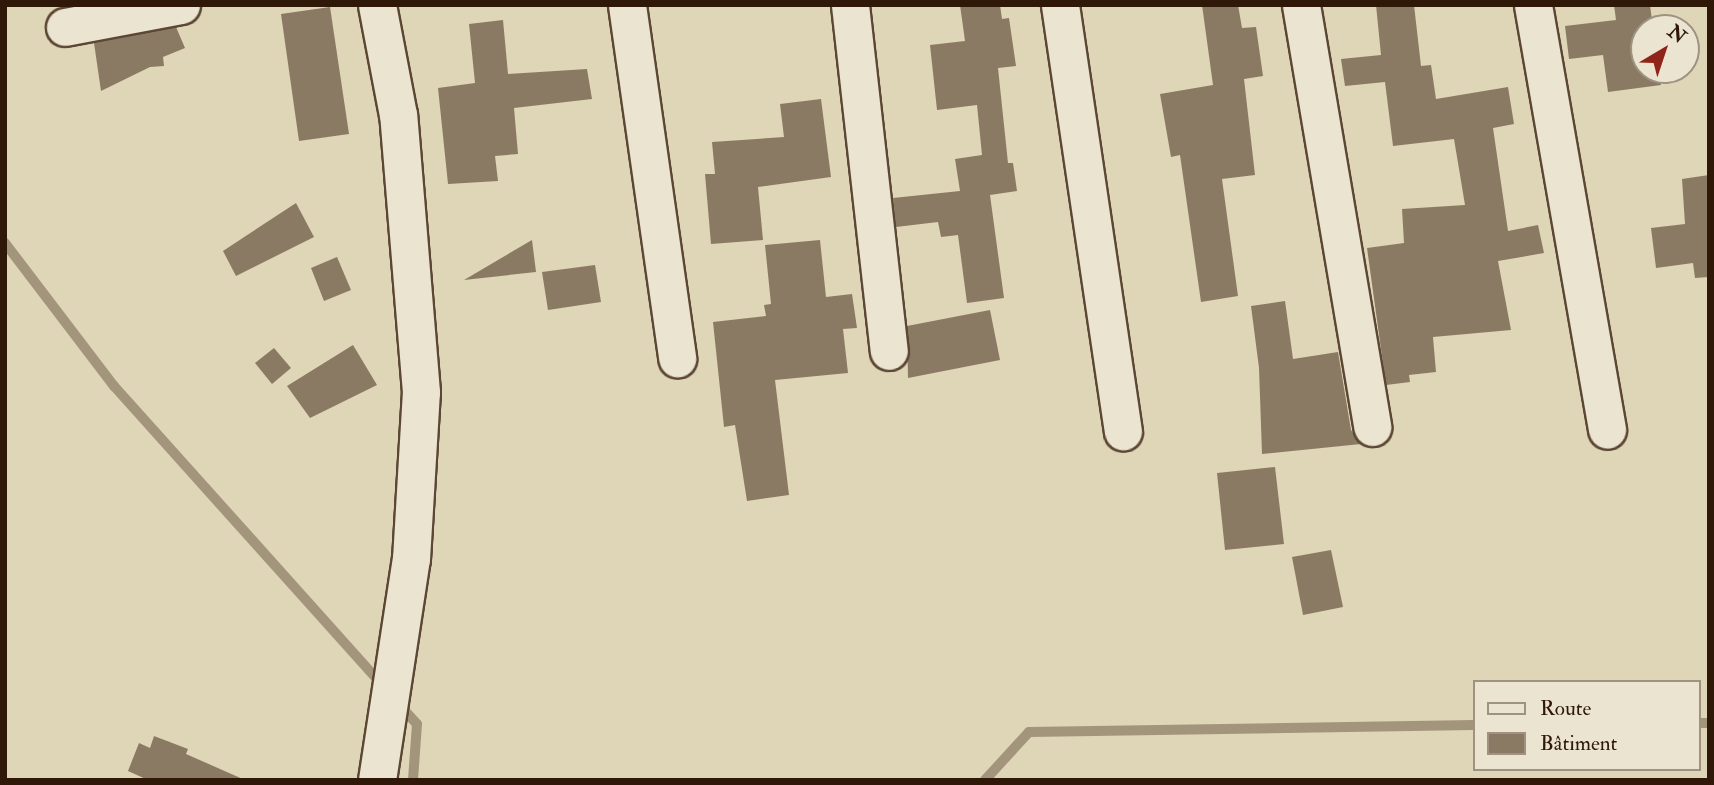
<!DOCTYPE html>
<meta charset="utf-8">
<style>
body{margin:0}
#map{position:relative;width:1714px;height:785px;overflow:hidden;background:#dfd5b7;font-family:"IM FELL Double Pica",serif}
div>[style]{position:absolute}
.stream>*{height:10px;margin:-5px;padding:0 5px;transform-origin:5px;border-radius:5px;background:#a3957c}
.building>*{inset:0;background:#8b7a63}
.roads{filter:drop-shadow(2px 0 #5b4734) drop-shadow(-2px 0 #5b4734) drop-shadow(0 2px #5b4734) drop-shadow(0 -2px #5b4734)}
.minor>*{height:37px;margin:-18.5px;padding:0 18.5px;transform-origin:18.5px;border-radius:18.5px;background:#eae4d0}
span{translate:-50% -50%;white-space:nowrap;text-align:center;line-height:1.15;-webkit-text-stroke:6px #eae4d0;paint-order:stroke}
.frame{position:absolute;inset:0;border:7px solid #2f1808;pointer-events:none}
.legend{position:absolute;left:1473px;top:680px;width:228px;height:91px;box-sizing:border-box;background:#eae4d0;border:2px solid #9f9280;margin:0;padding:9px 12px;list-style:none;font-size:21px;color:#2f1808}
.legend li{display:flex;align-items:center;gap:14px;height:35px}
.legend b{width:35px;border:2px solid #9f9280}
.north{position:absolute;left:1630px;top:14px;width:70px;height:70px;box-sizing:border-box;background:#eae4d0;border:2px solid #9f9280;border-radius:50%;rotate:39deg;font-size:19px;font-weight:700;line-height:28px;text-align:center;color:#2f1808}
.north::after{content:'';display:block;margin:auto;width:24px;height:32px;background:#8f2418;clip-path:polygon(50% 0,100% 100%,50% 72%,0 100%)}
</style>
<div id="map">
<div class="stream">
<div style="left:5px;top:243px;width:180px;rotate:52.7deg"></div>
<div style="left:114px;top:386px;width:400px;rotate:48.1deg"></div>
<div style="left:398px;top:703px;width:28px;rotate:48deg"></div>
<div style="left:417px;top:724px;width:56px;rotate:94.1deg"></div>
<div style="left:1698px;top:723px;width:11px"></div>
<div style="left:985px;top:780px;width:65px;rotate:-47.5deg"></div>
<div style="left:1029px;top:732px;width:445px;rotate:-0.9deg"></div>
</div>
<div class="building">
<div style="clip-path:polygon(960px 5px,1000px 5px,1002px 19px,1009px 18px,1016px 66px,998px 68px,1008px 163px,1013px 163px,1017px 191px,990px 195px,1004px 298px,967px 303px,958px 235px,941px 237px,938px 222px,896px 227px,893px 198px,960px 191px,955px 159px,982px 155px,977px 105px,937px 110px,930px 45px,965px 41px)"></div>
<div style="clip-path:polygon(1202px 5px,1238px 5px,1242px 28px,1256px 27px,1263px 76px,1244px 79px,1255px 175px,1222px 179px,1238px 296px,1201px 302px,1180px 155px,1171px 157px,1160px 94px,1213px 85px)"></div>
<div style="clip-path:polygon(1376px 5px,1414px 5px,1421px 66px,1431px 65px,1436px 99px,1508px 87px,1514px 124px,1493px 128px,1508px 231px,1538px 225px,1544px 253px,1498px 261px,1511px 330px,1433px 337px,1436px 372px,1409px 375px,1410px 382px,1386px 385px,1367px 248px,1404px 243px,1402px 209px,1465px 205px,1454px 139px,1393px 146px,1385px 82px,1345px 86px,1341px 59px,1381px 55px)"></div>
<div style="clip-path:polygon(1614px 5px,1650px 5px,1653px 28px,1644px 28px,1644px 70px,1659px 70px,1661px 85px,1608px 92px,1603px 55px,1569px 59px,1565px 26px,1616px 20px)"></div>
<div style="clip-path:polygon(330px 7px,349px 134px,299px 141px,281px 14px)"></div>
<div style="clip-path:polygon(503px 20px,508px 74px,587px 69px,592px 99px,514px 108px,518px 154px,495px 156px,498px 181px,448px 184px,438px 88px,475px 83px,469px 24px)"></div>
<div style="clip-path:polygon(176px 27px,185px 48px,163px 57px,164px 66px,150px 67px,101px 91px,94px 43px)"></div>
<div style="clip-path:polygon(821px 99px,831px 177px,758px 187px,763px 240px,711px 244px,705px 174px,715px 174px,712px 142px,784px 137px,780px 104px)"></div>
<div style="clip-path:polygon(1709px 175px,1709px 277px,1695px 278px,1693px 263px,1656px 268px,1651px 228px,1685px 224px,1682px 179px)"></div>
<div style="clip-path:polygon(296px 203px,314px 237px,236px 276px,223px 251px)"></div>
<div style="clip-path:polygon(532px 240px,536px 272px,464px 280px)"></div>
<div style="clip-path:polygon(820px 240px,826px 297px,852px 294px,857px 328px,843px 329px,848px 373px,775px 380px,789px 495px,747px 501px,735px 425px,724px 427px,713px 322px,766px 316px,764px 305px,771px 304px,765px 245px)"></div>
<div style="clip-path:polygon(337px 257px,351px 290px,324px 301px,311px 268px)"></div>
<div style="clip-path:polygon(595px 265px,601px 302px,548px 310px,542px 272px)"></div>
<div style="clip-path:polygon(1285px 301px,1293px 359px,1338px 352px,1351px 430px,1361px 444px,1262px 454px,1259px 368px,1251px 306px)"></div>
<div style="clip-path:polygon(990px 310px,1000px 360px,908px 378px,907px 326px)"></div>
<div style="clip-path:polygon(353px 345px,377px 385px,310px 418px,287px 386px)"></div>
<div style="clip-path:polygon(274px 348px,291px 368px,272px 384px,255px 363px)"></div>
<div style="clip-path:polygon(1275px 467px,1284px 544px,1225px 550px,1217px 473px)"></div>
<div style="clip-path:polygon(1331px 550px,1343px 607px,1303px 615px,1292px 557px)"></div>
<div style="clip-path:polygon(154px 736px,188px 749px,186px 754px,245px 780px,148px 780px,128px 771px,139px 743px,150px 748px)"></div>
</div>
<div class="roads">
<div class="minor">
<div style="left:627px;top:5px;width:357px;rotate:81.9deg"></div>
<div style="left:850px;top:5px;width:348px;rotate:83.6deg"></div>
<div style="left:1060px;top:5px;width:431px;rotate:81.6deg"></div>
<div style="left:1301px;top:5px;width:428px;rotate:80.4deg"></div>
<div style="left:1533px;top:5px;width:431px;rotate:80.1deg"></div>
<div style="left:65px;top:27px;width:118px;rotate:-10.7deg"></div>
<div style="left:377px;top:780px;width:224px;rotate:-81.3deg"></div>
<div style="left:411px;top:559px;width:167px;rotate:-86.6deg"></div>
<div style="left:421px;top:392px;width:278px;rotate:-94.7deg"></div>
<div style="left:398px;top:115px;width:112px;rotate:-100.8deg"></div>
</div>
</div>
<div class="frame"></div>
<ul class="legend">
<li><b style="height:9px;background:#eae4d0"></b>Route</li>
<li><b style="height:19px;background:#8b7a63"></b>Bâtiment</li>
</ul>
<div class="north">N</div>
</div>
